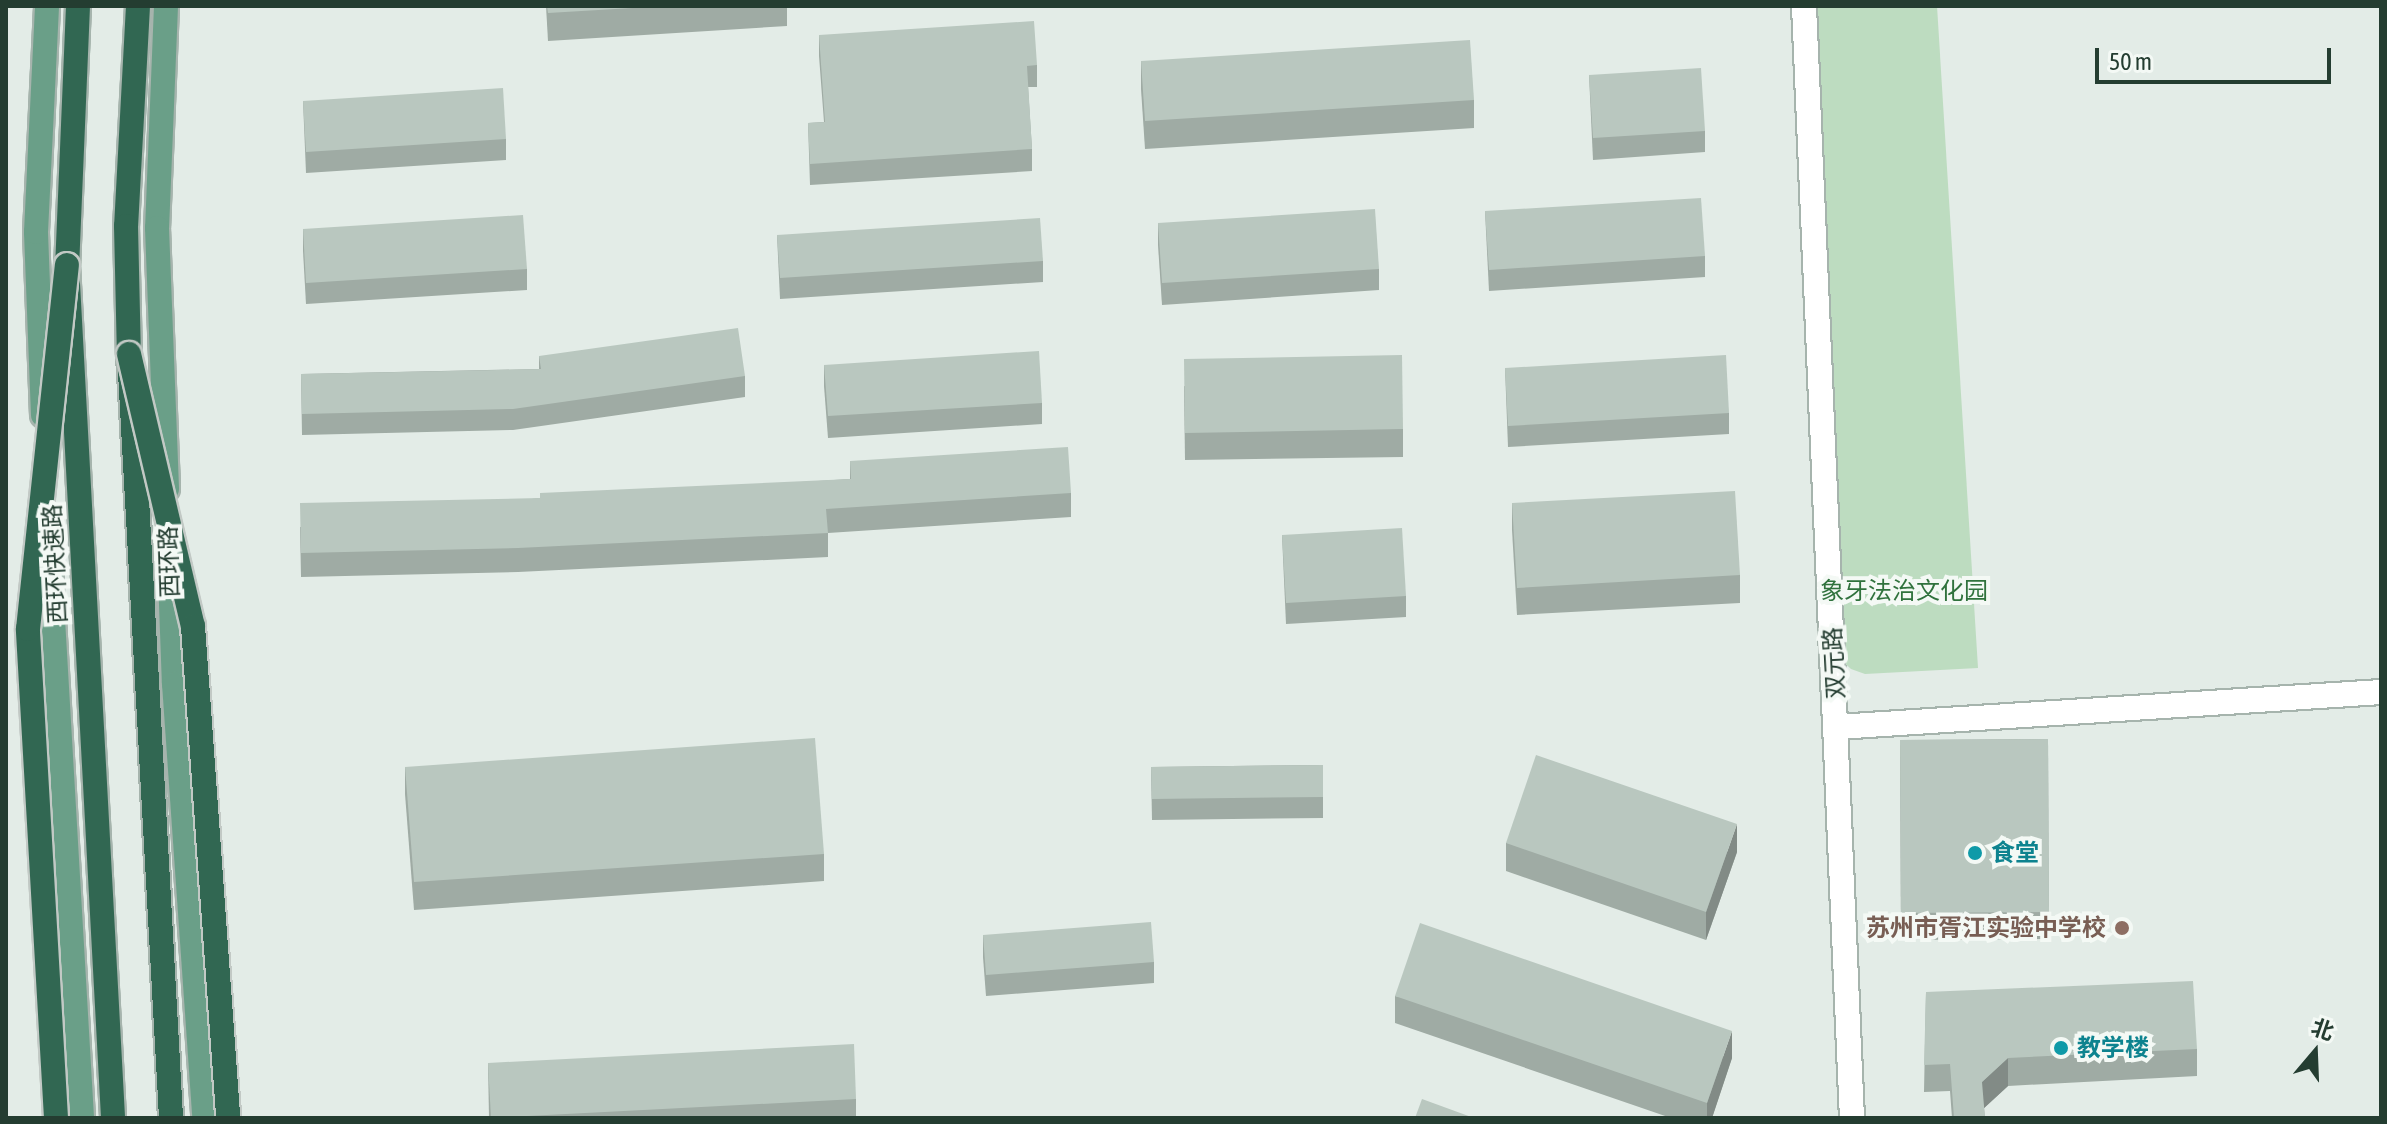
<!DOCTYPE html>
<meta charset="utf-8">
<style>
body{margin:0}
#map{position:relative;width:2387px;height:1124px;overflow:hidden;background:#e3ece7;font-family:"Asap Condensed","Noto Sans SC",sans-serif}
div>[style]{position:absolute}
.green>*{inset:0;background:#bddcc0}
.roads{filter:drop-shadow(2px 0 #a6b4ad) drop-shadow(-2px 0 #a6b4ad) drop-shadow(0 2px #a6b4ad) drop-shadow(0 -2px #a6b4ad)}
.street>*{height:24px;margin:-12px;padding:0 12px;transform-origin:12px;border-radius:12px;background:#fff}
.secondary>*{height:24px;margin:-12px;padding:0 12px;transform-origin:12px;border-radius:12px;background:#fff}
.primary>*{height:24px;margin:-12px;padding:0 12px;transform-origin:12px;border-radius:12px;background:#6a9f88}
.highway>*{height:24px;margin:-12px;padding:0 12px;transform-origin:12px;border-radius:12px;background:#316752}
.bridges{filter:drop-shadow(2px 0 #c2c9c5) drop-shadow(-2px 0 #c2c9c5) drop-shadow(0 2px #c2c9c5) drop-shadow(0 -2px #c2c9c5)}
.highway-bridge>*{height:24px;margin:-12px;padding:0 12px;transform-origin:12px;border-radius:12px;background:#316752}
.wall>*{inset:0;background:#9faba4}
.shaded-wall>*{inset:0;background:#828b86}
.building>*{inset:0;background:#b9c7bf}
.dots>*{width:22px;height:22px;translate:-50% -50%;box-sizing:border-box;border:4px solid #f4f9f5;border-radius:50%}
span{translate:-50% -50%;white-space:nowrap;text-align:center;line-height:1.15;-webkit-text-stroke:8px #f4f9f5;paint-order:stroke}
.street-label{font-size:24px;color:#243d31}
.park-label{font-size:24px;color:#30723d}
.culture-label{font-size:24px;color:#0d838f;font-weight:700}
.left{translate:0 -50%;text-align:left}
.education-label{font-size:24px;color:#785e54;font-weight:700}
.right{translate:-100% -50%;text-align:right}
.frame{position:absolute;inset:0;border:8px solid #243d31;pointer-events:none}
.north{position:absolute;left:2275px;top:1012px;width:80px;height:80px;-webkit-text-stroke:6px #f4f9f5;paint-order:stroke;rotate:19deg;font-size:22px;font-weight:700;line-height:32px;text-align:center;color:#243d31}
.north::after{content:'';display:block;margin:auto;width:28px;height:36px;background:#243d31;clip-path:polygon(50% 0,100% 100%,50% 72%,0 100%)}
.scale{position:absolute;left:2095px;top:48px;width:236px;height:36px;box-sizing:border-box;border:4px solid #243d31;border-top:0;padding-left:10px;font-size:24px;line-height:28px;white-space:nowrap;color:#243d31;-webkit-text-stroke:6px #f4f9f5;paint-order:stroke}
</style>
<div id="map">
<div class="green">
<div style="clip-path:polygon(1812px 6px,1937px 6px,1978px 668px,1865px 674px,1851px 669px,1837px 656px)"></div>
</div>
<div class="roads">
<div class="street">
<div style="left:1837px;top:727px;width:545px;rotate:-3.68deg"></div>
</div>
<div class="secondary">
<div style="left:1804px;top:6px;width:1113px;rotate:87.53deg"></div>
</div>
<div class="primary">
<div style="left:166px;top:6px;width:222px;rotate:92.3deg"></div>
<div style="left:157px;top:228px;width:261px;rotate:87.8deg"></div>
<div style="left:43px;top:415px;width:183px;rotate:-92.2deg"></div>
<div style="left:36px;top:232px;width:226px;rotate:-87.2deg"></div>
<div style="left:47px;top:516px;width:603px;rotate:86.67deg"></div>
<div style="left:169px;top:550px;width:134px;rotate:87.9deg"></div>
<div style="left:174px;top:684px;width:435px;rotate:86deg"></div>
</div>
<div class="highway">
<div style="left:78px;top:6px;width:259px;rotate:92.4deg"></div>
<div style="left:67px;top:265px;width:854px;rotate:86.91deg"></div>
<div style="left:138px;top:6px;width:220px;rotate:93.1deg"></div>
<div style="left:126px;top:226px;width:128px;rotate:88.7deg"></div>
<div style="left:129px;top:354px;width:765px;rotate:86.85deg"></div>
</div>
</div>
<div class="bridges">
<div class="highway-bridge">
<div style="left:129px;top:354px;width:279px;rotate:76.8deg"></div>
<div style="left:193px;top:626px;width:493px;rotate:85.9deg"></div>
<div style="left:56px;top:1118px;width:490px;rotate:-93.3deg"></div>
<div style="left:28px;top:629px;width:366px;rotate:-83.9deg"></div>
</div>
</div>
<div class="wall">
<div style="clip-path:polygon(546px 6px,787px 6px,787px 26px,548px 41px)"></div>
<div style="clip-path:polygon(819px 35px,1037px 65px,1037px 87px,1028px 87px,1032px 149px,1032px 171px,810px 185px,808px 123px,824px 122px,819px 56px)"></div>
<div style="clip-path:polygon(1141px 61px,1474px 100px,1474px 128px,1145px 149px,1141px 89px)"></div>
<div style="clip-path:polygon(1589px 75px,1705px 131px,1705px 152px,1593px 160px)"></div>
<div style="clip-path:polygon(303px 101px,506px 139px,506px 160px,306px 173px)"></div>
<div style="clip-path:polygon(1485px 211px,1705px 256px,1705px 277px,1489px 291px)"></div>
<div style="clip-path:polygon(1158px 223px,1379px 269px,1379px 290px,1162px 305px,1158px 245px)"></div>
<div style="clip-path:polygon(303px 229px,527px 269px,527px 290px,306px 304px,303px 251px)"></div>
<div style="clip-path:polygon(777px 235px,1043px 261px,1043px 282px,780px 299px)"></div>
<div style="clip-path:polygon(539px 356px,745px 376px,745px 397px,513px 430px,302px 435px,301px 374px,539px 369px)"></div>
<div style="clip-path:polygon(824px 365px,1042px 403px,1042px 424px,828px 438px,824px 386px)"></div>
<div style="clip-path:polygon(1505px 368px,1729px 413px,1729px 434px,1508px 447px)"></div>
<div style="clip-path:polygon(1184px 386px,1403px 429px,1403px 457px,1185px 460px)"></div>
<div style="clip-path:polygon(850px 461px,1071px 493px,1071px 517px,828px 533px,828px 557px,518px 572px,301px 577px,300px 527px,540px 498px,850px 479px)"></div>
<div style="clip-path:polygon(1512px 503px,1740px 575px,1740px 603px,1517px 615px,1512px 530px)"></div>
<div style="clip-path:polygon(1282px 535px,1406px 596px,1406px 617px,1286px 624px)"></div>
<div style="clip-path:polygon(2048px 739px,2049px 939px,1901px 940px,1900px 740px)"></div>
<div style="clip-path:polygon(1323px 765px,1323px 818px,1152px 820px,1151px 767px)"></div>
<div style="clip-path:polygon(405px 767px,824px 854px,824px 881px,414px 910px,405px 794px)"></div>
<div style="clip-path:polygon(1506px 843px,1737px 852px,1706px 940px,1506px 871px)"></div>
<div style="clip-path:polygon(983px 935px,1154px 962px,1154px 983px,986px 996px,983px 957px)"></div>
<div style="clip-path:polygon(1926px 992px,2197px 1049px,2197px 1076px,2008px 1086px,1984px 1108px,1985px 1118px,1952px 1118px,1950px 1091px,1924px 1092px)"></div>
<div style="clip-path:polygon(1395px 996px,1732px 1058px,1712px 1118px,1671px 1118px,1395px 1023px)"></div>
<div style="clip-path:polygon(488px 1063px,856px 1099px,856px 1118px,489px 1118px)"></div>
</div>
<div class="shaded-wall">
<div style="clip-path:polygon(1737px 824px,1737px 852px,1706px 940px,1706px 912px)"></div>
<div style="clip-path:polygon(1732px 1031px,1732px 1058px,1712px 1118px,1707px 1118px,1707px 1103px)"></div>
<div style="clip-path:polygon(2008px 1058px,2008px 1086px,1982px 1110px,1982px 1082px)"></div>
</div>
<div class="building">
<div style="clip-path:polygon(547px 6px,666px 6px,548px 13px)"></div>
<div style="clip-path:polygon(1034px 21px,1037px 65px,1027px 66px,1032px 149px,810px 164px,808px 123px,825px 122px,819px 35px)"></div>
<div style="clip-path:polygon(1470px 40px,1474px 100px,1145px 121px,1141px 61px)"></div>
<div style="clip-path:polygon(1701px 68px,1705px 131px,1593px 138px,1589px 75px)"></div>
<div style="clip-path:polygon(503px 88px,506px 139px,306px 152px,303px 101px)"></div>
<div style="clip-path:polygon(1701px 198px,1705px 256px,1489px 270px,1485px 211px)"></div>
<div style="clip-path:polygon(1375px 209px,1379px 269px,1162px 283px,1158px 223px)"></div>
<div style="clip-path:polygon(523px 215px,527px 269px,306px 283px,303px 229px)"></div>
<div style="clip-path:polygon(1040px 218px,1043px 261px,780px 278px,777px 235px)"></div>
<div style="clip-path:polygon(738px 328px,745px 376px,513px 409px,302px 414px,301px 374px,541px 369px,539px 356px)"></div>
<div style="clip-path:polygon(1039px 351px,1042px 403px,828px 416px,824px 365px)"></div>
<div style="clip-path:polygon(1402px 355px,1403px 429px,1185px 433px,1184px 359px)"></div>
<div style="clip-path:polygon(1726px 355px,1729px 413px,1508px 426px,1505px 368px)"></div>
<div style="clip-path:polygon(1068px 447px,1071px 493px,826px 509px,828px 533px,518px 548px,301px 553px,300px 503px,540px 498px,540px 493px,851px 479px,850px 461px)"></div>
<div style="clip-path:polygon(1735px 491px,1740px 575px,1517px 588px,1512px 503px)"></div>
<div style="clip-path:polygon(1402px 528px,1406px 596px,1286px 603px,1282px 535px)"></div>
<div style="clip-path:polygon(815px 738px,824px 854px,414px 882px,405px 767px)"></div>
<div style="clip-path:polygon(2048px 739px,2049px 912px,1901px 913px,1900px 740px)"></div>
<div style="clip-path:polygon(1536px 755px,1737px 824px,1706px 912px,1506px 843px)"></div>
<div style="clip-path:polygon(1323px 765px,1323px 797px,1152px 799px,1151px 767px)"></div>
<div style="clip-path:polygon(1151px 922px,1154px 962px,986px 975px,983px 935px)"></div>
<div style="clip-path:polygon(1420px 923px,1732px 1031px,1707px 1103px,1395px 996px)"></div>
<div style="clip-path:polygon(2193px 981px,2197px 1049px,2008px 1058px,1982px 1082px,1985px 1118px,1954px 1118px,1950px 1064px,1924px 1065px,1926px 992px)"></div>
<div style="clip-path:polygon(854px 1044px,856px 1099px,491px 1118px,488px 1063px)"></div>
<div style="clip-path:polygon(1422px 1099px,1474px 1118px,1415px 1118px)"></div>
</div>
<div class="dots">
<div style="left:1975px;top:853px;background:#0f9aa8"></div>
<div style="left:2122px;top:928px;background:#8d6e63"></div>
<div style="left:2061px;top:1048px;background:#0f9aa8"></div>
</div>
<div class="street-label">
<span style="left:169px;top:562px;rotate:-92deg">西环路</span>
<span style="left:55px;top:564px;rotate:-93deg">西环快速路</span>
<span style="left:1834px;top:663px;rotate:-93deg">双元路</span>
</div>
<div class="park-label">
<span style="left:1904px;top:591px">象牙法治文化园</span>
</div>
<div class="culture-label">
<span class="left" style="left:1991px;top:853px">食堂</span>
<span class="left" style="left:2077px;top:1048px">教学楼</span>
</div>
<div class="education-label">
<span class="right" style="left:2106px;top:928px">苏州市胥江实验中学校</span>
</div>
<div class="frame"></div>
<div class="north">北</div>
<div class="scale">50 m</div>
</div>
